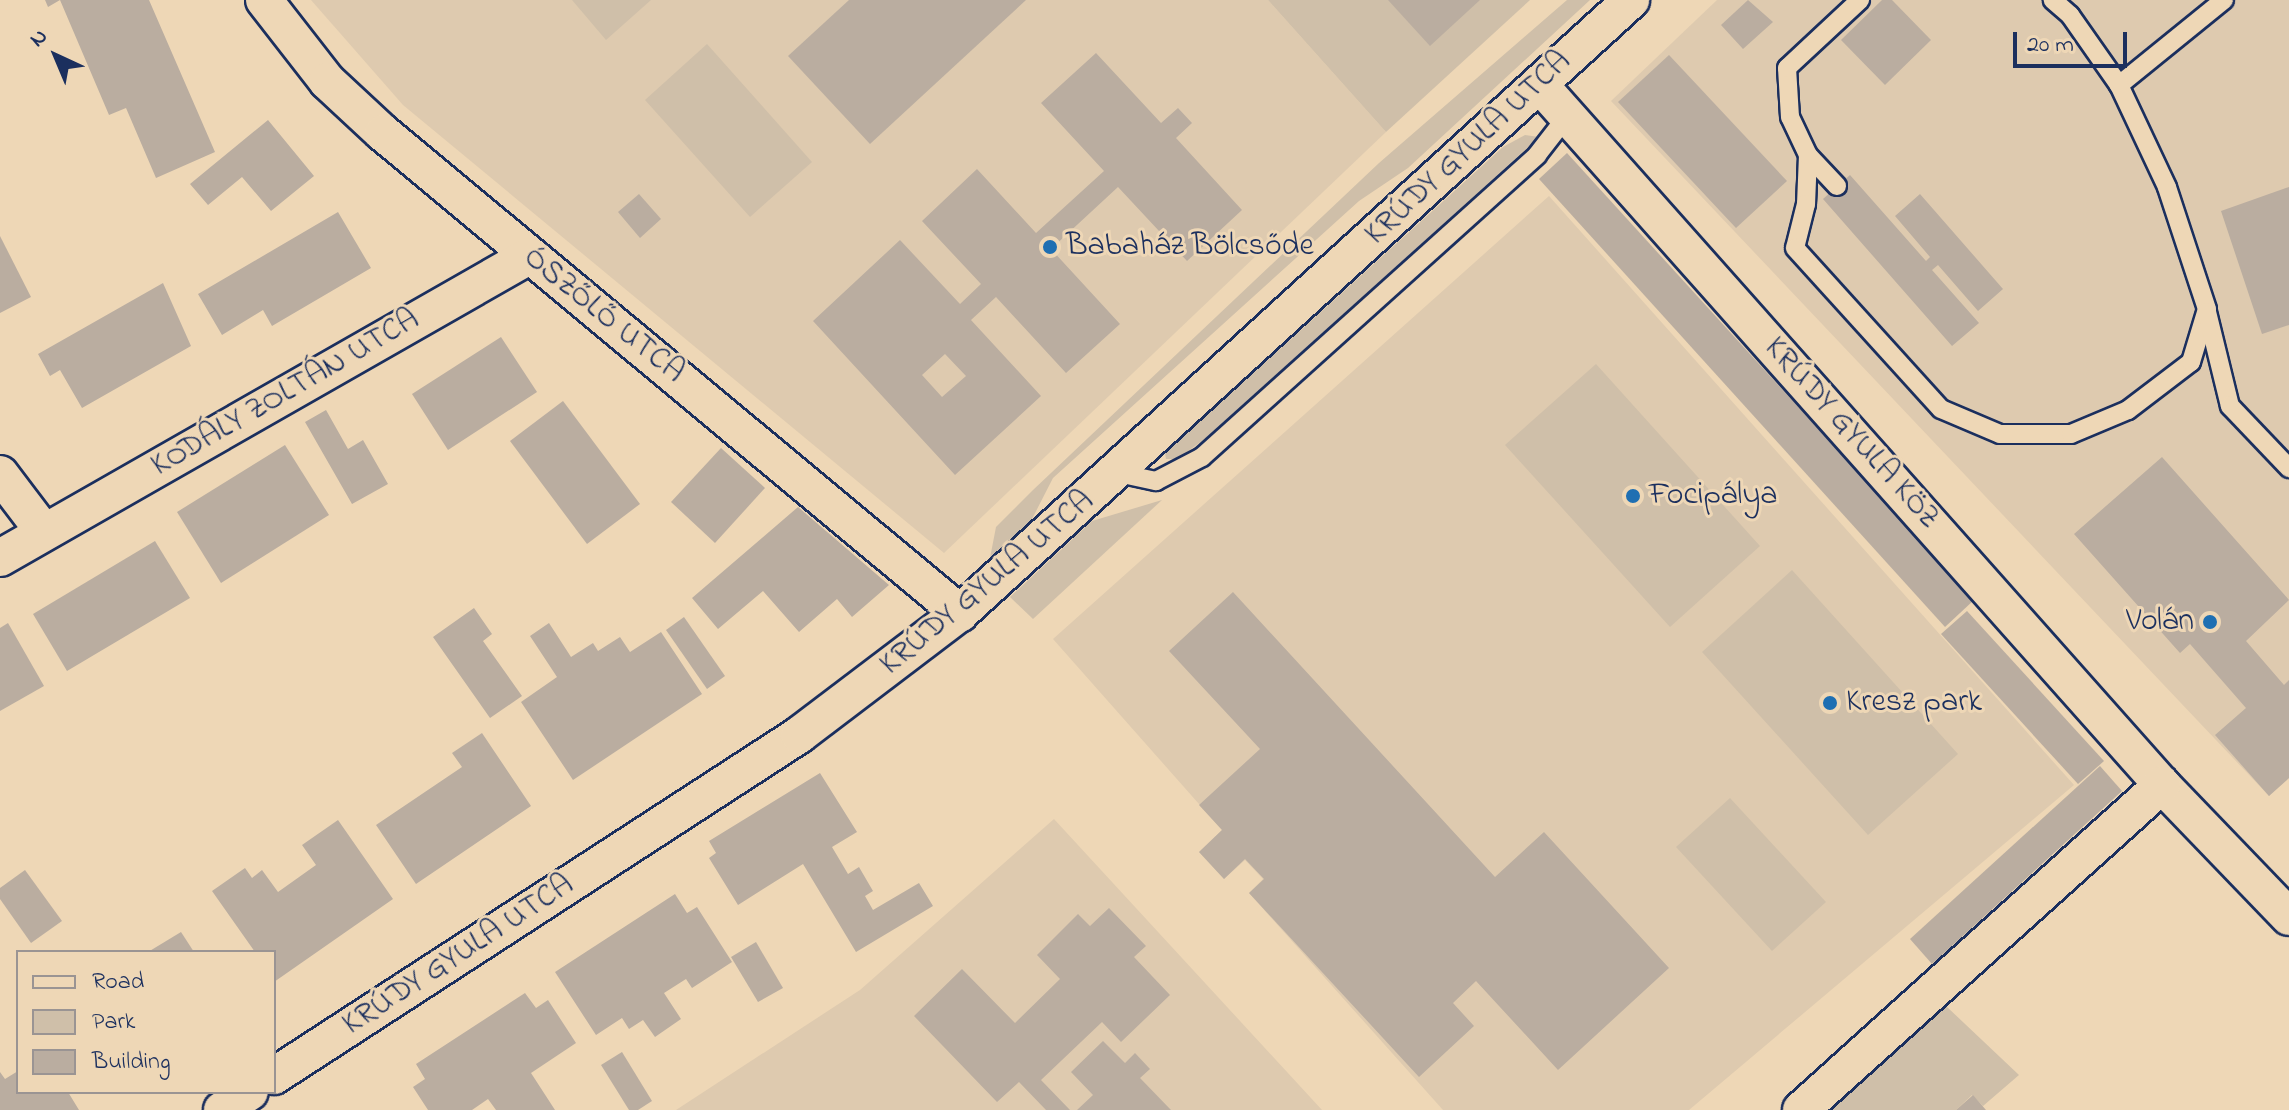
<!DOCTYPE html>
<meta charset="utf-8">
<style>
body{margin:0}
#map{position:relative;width:2289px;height:1110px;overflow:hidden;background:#eed7b6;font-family:"Indie Flower",sans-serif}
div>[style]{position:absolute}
.built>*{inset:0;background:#decaaf}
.green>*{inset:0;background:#cfbfa9}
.building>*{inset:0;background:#baada0}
.roads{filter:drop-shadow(2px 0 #1b2f5e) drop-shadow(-2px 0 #1b2f5e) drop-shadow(0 2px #1b2f5e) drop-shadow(0 -2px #1b2f5e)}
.service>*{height:18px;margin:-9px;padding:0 9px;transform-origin:9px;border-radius:9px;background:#eed7b6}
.minor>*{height:36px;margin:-18px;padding:0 18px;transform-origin:18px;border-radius:18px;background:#eed7b6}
.dots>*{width:22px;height:22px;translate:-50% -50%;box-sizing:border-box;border:4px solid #eed7b6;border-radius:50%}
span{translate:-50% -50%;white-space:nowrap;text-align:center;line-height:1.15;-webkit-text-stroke:6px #eed7b6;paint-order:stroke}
.street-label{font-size:32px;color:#1b2f5e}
.poi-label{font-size:32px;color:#1b2f5e}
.left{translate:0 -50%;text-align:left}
.right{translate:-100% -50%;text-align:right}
.legend{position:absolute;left:16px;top:950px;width:260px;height:144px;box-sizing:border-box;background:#eed7b6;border:2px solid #9a9493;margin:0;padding:10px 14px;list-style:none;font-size:24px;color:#1b2f5e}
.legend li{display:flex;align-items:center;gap:16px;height:40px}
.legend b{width:40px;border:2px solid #9a9493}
.north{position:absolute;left:16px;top:16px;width:80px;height:80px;-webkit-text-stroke:6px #eed7b6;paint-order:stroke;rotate:316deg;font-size:22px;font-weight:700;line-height:32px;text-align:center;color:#1b2f5e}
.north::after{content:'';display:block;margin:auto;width:28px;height:36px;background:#1b2f5e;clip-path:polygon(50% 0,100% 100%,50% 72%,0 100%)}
.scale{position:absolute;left:2013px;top:32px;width:114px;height:36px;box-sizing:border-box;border:4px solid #1b2f5e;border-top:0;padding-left:10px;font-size:24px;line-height:28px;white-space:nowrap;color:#1b2f5e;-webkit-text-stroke:6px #eed7b6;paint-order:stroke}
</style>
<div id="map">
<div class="built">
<div style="clip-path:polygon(311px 0,1268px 0,1386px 132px,944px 553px,403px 105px)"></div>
<div style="clip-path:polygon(1717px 0,2289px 0,2289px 778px,2269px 796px,1611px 101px)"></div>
<div style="clip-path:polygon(1549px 196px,2074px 785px,1689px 1110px,1443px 1110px,1249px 893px,1263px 879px,1245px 860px,1224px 879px,1199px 852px,1222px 830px,1053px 639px)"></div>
<div style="clip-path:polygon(1054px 819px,1322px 1110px,676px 1110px,860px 990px)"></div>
</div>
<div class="green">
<div style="clip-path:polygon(572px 0,651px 0,606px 40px)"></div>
<div style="clip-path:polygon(1268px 0,1530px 0,1386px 132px)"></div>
<div style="clip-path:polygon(1567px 0,1590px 0,1408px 168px,1359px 201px,1053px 478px,1032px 519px,990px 558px,996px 527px,1033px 490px,1379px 163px)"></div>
<div style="clip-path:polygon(707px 44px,812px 162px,750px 217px,645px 100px)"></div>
<div style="clip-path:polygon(1525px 135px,1539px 137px,1213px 433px,1177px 459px,1166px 459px,1165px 453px,1503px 147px)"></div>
<div style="clip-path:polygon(1596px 364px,1760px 546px,1670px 627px,1505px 445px)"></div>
<div style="clip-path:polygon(1162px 500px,1033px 619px,1010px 597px,1092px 521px)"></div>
<div style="clip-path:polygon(1792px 570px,1958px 754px,1868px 835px,1702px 652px)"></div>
<div style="clip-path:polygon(1730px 798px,1826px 902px,1772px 951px,1676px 847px)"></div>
<div style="clip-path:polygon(1946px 1006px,2019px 1075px,1983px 1106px,1972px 1095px,1956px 1110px,1826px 1110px,1923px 1020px)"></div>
</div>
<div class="building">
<div style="clip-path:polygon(45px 0,149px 0,215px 152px,156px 178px,126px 108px,109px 115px,60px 0,48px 7px)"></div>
<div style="clip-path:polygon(849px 0,1026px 0,870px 144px,788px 56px)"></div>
<div style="clip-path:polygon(1388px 0,1480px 0,1430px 46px)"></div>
<div style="clip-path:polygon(1748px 0,1773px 22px,1743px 49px,1721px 25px)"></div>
<div style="clip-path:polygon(1882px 0,1892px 0,1931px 40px,1885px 85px,1841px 40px)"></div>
<div style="clip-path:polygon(evenodd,1096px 53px,1161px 123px,1178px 108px,1192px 123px,1176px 138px,1242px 210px,1187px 261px,1118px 187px,1051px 249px,1120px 324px,1066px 373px,996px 297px,971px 320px,1041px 396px,955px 475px,813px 321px,900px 240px,960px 304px,981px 284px,922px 221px,977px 169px,1036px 233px,1104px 171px,1041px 103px,1096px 53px,945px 354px,966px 376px,942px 397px,922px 375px,945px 354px)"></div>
<div style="clip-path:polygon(1669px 55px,1787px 181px,1736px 228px,1618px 102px)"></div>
<div style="clip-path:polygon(268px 120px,314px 176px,271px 211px,242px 177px,208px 205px,190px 184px)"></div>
<div style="clip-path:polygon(1567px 153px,1974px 600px,1945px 627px,1539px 179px)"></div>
<div style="clip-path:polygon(1850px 175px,1926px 261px,1930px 257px,1895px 216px,1920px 194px,2003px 289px,1978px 311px,1938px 265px,1932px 270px,1979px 323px,1952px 346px,1823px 199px)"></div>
<div style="clip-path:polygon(2289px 187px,2289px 325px,2262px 334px,2221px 211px)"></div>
<div style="clip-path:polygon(639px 194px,661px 219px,640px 238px,618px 212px)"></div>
<div style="clip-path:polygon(338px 212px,371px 268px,272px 326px,263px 310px,222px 335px,198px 294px)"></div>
<div style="clip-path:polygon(0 236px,31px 297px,0 313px)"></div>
<div style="clip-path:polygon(163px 283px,191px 346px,82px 408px,60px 370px,50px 376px,38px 354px)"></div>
<div style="clip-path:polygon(501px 337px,537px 392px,448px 450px,412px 394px)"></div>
<div style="clip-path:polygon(563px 401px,640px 504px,587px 544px,510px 441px)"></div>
<div style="clip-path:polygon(326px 410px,348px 449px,363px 440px,388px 484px,352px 504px,305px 422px)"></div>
<div style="clip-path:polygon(285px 445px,329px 515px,221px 583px,177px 512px)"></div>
<div style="clip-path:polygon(721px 448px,765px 488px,715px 543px,671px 502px)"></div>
<div style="clip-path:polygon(2162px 457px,2289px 600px,2246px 641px,2284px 685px,2289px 680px,2289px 778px,2269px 796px,2215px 735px,2246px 708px,2190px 644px,2180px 653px,2074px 534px)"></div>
<div style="clip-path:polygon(798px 507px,889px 585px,852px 617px,837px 599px,799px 632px,763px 591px,718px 629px,692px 598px)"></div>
<div style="clip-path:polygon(155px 541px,190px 598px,67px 671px,33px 614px)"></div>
<div style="clip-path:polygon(1233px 592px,1495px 877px,1544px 832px,1669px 968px,1558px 1070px,1476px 981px,1453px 1003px,1474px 1026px,1419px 1077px,1249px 893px,1264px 879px,1245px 859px,1224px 879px,1199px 852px,1222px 830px,1199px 805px,1260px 749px,1169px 651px)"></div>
<div style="clip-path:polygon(474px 608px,492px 634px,483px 641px,522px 696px,490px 718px,433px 637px)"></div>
<div style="clip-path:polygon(1967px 611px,2104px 761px,2078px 784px,1941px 634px)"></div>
<div style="clip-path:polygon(684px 617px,725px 676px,707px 689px,666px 630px)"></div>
<div style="clip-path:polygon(8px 623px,44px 686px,0 711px,0 628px)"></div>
<div style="clip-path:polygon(549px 623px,571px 657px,593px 643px,598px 651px,620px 637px,630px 652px,661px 632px,702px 694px,573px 780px,521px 702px,557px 677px,530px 636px)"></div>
<div style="clip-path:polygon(482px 733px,531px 806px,416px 884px,376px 825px,462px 767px,452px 753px)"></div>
<div style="clip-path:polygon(2100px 766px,2122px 791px,1932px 964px,1910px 939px)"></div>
<div style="clip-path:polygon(820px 773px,857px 832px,832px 847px,848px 874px,859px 867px,873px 891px,865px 896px,873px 910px,919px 883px,933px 906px,856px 952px,803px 864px,738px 905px,709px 858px,716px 853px,709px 841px)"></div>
<div style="clip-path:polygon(338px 820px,393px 899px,274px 982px,274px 952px,255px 952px,212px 891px,245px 868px,252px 878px,262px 870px,278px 892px,316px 865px,302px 845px)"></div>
<div style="clip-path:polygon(25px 870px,62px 921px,31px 943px,0 899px,0 888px)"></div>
<div style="clip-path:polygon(675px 894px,687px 913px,697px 907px,732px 962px,692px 988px,686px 979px,664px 993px,681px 1019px,655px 1037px,643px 1020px,629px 1029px,622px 1018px,596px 1035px,555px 972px)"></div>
<div style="clip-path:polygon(1109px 908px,1146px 946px,1134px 957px,1170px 995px,1121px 1042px,1102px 1022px,1041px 1080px,1070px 1110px,1046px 1110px,1019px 1082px,997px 1102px,914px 1016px,962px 969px,1015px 1023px,1060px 979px,1037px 955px,1078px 914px,1090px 926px)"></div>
<div style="clip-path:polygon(181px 932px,194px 952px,148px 952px)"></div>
<div style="clip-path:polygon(756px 942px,783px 988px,758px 1002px,731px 957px)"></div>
<div style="clip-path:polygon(525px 993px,536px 1008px,548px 1000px,576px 1043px,531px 1073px,555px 1110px,496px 1110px,488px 1099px,472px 1110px,428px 1110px,413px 1087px,425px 1079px,416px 1064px)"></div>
<div style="clip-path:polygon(1103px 1041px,1125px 1063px,1135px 1053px,1150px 1069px,1140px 1078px,1171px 1110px,1077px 1110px,1093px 1095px,1071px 1072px)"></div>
<div style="clip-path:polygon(622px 1052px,652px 1101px,638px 1110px,629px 1110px,601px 1065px)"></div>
<div style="clip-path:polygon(18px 1071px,18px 1092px,68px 1092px,79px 1110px,0 1110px,0 1072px,5px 1079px)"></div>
<div style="clip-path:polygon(1973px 1095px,1986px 1110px,1956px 1110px)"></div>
</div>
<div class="roads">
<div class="service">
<div style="left:2119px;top:85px;width:135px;rotate:-39deg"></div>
<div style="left:1808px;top:155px;width:49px;rotate:92.3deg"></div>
<div style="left:1806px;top:204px;width:45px;rotate:104deg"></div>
<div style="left:1795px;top:248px;width:217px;rotate:47.8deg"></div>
<div style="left:1941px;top:409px;width:64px;rotate:23deg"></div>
<div style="left:2000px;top:434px;width:71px"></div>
<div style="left:2071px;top:434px;width:62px;rotate:-22.8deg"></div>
<div style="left:2128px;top:410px;width:79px;rotate:-37.3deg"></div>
<div style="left:2191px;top:362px;width:55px;rotate:-73.2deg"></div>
<div style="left:2207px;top:309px;width:128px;rotate:-108.2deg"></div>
<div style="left:2167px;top:187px;width:113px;rotate:-115.2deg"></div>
<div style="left:2119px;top:85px;width:85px;rotate:-125deg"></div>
<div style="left:2070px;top:15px;width:23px;rotate:-139deg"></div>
<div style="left:1837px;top:186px;width:42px;rotate:-133.1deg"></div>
<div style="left:1808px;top:155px;width:42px;rotate:-115.3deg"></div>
<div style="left:1790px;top:117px;width:49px;rotate:-93.5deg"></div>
<div style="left:1787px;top:68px;width:100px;rotate:-43deg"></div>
<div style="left:2207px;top:312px;width:97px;rotate:76.3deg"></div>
<div style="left:2230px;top:406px;width:86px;rotate:46.4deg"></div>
<div style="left:1118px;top:473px;width:39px;rotate:12deg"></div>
<div style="left:1156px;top:481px;width:52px;rotate:-27.6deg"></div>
<div style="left:1202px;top:457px;width:451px;rotate:-42deg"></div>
<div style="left:1537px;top:155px;width:51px;rotate:-52.2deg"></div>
</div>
<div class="minor">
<div style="left:264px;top:0;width:103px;rotate:52.1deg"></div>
<div style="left:327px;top:81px;width:76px;rotate:42.9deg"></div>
<div style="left:383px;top:133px;width:751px;rotate:39.76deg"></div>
<div style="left:1539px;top:84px;width:938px;rotate:48.37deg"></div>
<div style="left:2162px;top:785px;width:183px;rotate:46.1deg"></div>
<div style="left:0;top:474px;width:73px;rotate:52.8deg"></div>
<div style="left:0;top:558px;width:609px;rotate:-29.72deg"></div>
<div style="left:274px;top:1076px;width:626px;rotate:-33deg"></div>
<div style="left:799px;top:735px;width:202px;rotate:-37.2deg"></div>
<div style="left:960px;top:613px;width:909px;rotate:-42.41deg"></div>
<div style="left:222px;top:1110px;width:33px;rotate:-33deg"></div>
<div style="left:1801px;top:1110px;width:486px;rotate:-42deg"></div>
</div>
</div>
<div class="dots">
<div style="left:1050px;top:247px;background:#1f6fb2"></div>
<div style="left:1633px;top:496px;background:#1f6fb2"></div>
<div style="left:2210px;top:622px;background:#1f6fb2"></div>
<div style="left:1830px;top:703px;background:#1f6fb2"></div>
</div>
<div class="street-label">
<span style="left:1469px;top:149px;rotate:-43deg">KRÚDY GYULA UTCA</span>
<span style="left:603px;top:316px;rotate:39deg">ÓSZŐLŐ UTCA</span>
<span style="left:286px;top:394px;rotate:-30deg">KODÁLY ZOLTÁN UTCA</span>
<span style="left:1851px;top:434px;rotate:48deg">KRÚDY GYULA KÖZ</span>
<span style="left:988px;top:584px;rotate:-40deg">KRÚDY GYULA UTCA</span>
<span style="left:459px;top:956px;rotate:-33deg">KRÚDY GYULA UTCA</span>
</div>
<div class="poi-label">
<span class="left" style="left:1066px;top:247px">Babaház Bölcsőde</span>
<span class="left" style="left:1649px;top:496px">Focipálya</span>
<span class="right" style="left:2194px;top:622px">Volán</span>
<span class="left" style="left:1846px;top:703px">Kresz park</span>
</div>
<ul class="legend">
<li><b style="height:10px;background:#eed7b6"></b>Road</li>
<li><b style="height:22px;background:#cfbfa9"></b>Park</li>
<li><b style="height:22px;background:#baada0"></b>Building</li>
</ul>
<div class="north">N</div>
<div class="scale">20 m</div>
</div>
